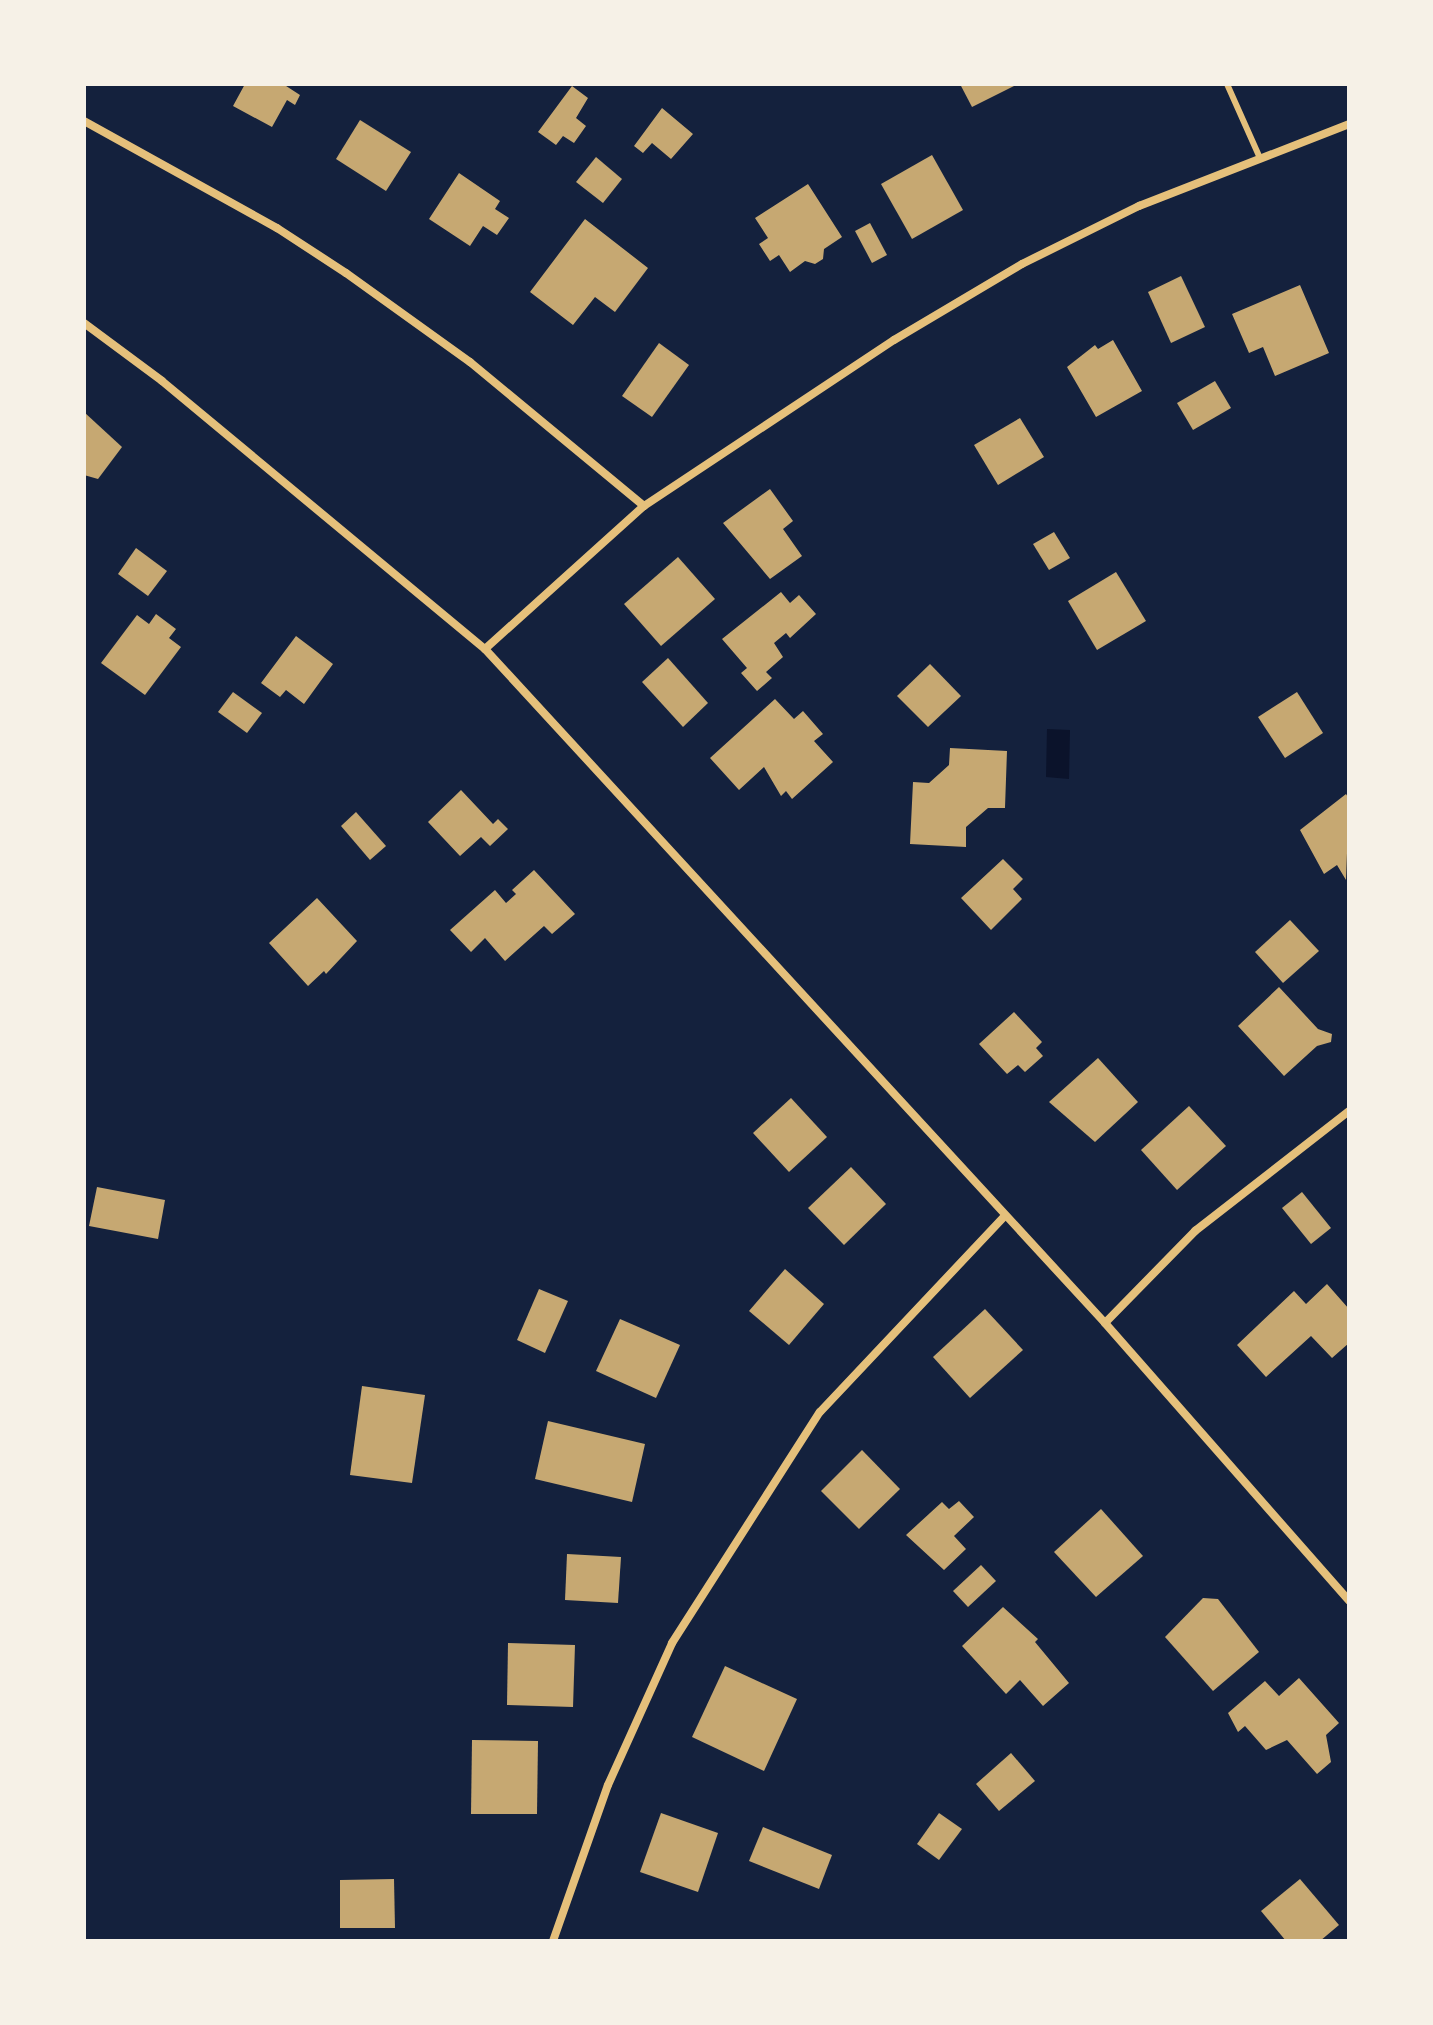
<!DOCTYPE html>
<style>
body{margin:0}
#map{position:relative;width:1433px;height:2025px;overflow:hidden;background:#14213d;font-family:Raleway,sans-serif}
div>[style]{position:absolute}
.water>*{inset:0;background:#0b132b}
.building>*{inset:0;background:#c6a872}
.service>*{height:6px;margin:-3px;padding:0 3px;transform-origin:3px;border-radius:3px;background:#e5c07b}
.minor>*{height:8px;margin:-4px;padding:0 4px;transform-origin:4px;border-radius:4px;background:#e5c07b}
span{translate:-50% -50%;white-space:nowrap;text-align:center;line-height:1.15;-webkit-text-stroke:7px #f6f1e7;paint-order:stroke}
.frame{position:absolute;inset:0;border:86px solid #f6f1e7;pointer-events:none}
</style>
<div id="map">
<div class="water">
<div style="clip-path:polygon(1047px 729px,1070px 730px,1069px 779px,1046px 777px)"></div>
</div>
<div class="building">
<div style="clip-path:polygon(245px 84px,283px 84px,300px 95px,295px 105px,287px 100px,272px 127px,233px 106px)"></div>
<div style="clip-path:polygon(960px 84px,1018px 84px,972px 107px)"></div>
<div style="clip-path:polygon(572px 86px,588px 98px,576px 118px,586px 126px,574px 143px,563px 136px,556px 145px,538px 132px)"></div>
<div style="clip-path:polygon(662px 108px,693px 134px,671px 159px,652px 143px,643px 153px,634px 146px)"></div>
<div style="clip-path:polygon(360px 120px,411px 152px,386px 191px,336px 159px)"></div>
<div style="clip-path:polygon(932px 155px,963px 210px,912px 239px,881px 184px)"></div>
<div style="clip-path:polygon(596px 157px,622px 179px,603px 203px,576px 182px)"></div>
<div style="clip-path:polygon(459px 173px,500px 201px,495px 209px,509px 218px,497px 235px,483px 226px,470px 246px,429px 219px)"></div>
<div style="clip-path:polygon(808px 184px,842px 237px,824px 249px,823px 259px,815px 264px,805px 261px,790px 272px,779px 255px,770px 261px,759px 244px,768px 238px,755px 218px)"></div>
<div style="clip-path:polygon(585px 219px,648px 268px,615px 312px,595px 297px,573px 325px,530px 292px)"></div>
<div style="clip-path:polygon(870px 223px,887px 255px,872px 263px,855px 231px)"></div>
<div style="clip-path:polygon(1181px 276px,1205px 327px,1171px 343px,1148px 292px)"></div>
<div style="clip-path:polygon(1300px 285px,1329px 353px,1275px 376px,1263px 347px,1249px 353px,1232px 314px)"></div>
<div style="clip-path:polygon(1113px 340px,1142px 391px,1096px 417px,1067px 367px,1095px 345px,1098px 349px)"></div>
<div style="clip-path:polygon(659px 343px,689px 365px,652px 417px,622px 396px)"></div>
<div style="clip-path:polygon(1215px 381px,1231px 408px,1193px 430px,1177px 403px)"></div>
<div style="clip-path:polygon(84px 412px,122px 447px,98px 479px,84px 475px)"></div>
<div style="clip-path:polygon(1020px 418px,1044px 457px,998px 485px,974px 445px)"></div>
<div style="clip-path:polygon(770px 489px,793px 521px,783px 529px,802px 556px,770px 579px,723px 523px)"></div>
<div style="clip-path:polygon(1054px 532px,1070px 558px,1049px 570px,1033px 544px)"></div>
<div style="clip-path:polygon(136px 548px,167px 571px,148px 596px,118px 574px)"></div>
<div style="clip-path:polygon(678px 557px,715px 599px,661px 646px,624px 604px)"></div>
<div style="clip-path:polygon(1116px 572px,1146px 621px,1097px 650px,1068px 601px)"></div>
<div style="clip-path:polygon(781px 592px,790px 603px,799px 595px,816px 614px,790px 638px,786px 633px,774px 643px,783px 657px,766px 672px,772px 678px,757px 691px,741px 673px,747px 668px,722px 639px)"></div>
<div style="clip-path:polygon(156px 614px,176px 629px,169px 638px,181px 647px,145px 695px,101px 663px,137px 615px,149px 624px)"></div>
<div style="clip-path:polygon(296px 636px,333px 664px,304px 704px,286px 690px,280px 697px,261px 683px)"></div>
<div style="clip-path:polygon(668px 658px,708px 703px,683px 727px,642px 682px)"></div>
<div style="clip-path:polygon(930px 664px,961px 696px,928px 727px,897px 696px)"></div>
<div style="clip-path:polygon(233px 692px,262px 713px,247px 733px,218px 712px)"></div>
<div style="clip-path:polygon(1297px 692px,1323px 733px,1285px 758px,1258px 717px)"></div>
<div style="clip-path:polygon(775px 699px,794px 719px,803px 711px,823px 734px,814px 741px,833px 762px,792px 799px,786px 791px,781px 796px,764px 767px,739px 790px,710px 758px)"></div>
<div style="clip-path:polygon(950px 748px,1007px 751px,1005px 808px,988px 808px,966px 827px,966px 847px,910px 844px,913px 782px,929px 783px,949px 765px)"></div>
<div style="clip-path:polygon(461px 790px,493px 824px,498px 819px,508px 829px,490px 846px,481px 837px,460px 856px,428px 822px)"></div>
<div style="clip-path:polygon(1346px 794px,1349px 799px,1346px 880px,1337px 865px,1324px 874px,1300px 830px)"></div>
<div style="clip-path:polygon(356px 812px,386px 846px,370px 860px,341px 826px)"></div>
<div style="clip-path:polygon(1003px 859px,1023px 879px,1013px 889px,1022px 899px,991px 930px,961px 898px)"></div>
<div style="clip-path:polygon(534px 870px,575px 914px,552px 934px,544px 926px,505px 961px,485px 938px,471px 952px,450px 930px,495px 890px,506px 903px,516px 894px,512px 890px)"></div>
<div style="clip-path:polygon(317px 898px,357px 941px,326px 974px,324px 971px,308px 986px,269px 943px)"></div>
<div style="clip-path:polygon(1290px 920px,1319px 951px,1283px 983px,1255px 952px)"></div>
<div style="clip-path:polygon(1279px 987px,1318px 1029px,1332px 1034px,1331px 1042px,1317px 1046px,1284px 1076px,1238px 1026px)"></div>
<div style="clip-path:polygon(1014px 1012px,1042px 1042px,1036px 1048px,1043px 1056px,1025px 1072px,1018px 1065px,1007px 1074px,979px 1044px)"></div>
<div style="clip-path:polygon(1098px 1058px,1138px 1102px,1095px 1142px,1049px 1102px)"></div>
<div style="clip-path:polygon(791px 1098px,827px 1137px,789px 1172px,753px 1133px)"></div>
<div style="clip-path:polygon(1189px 1106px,1226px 1146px,1177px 1190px,1141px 1150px)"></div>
<div style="clip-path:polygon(851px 1167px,886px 1204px,844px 1245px,808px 1208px)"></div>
<div style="clip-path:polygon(97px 1187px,165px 1200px,158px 1239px,89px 1226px)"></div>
<div style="clip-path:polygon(1302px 1192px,1331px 1228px,1311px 1244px,1282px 1208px)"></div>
<div style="clip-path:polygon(785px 1269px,824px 1304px,789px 1345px,749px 1311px)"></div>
<div style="clip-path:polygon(1327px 1284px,1349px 1309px,1349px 1343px,1332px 1358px,1311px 1336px,1266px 1377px,1237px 1345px,1294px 1291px,1306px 1304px)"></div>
<div style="clip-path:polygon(539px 1289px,568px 1301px,545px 1353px,517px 1340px)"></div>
<div style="clip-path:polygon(985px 1309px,1023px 1350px,970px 1398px,933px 1357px)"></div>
<div style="clip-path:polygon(620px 1319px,680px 1345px,656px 1398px,596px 1371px)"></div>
<div style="clip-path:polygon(362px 1386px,425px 1395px,412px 1483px,350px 1475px)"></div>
<div style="clip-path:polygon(548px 1421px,645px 1444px,632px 1502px,535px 1479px)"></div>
<div style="clip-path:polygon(862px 1450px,900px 1489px,859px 1529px,821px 1491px)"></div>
<div style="clip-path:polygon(959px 1501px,974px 1517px,954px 1536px,966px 1549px,944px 1570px,906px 1535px,942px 1502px,949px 1509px)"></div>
<div style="clip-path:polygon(1101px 1509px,1143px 1556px,1096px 1597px,1054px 1552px)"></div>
<div style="clip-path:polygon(567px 1554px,621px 1557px,618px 1603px,565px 1600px)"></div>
<div style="clip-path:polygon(981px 1565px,996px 1581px,968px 1607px,953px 1591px)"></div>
<div style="clip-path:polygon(1203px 1598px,1218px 1599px,1259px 1652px,1213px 1691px,1165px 1637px)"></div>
<div style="clip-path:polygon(1003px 1607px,1038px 1639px,1035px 1642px,1069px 1683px,1043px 1706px,1020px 1680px,1006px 1694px,962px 1646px)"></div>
<div style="clip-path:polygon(508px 1643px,575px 1645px,573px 1707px,507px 1705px)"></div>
<div style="clip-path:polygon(725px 1666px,797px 1699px,764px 1771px,692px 1737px)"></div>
<div style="clip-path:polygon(1299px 1678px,1339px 1723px,1326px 1735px,1331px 1762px,1317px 1774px,1287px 1740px,1266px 1750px,1245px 1726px,1238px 1732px,1228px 1713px,1265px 1681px,1279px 1696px)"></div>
<div style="clip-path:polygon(472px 1740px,538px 1741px,537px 1814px,471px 1814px)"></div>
<div style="clip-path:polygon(1011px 1753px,1035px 1781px,999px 1811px,976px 1784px)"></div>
<div style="clip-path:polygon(661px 1813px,718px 1833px,698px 1892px,640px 1872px)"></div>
<div style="clip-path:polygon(939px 1813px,962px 1829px,939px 1860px,917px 1844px)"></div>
<div style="clip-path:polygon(763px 1827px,832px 1855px,819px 1889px,749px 1861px)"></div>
<div style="clip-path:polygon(394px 1879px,395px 1928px,340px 1928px,340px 1880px)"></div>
<div style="clip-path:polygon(1300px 1879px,1339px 1925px,1320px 1941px,1286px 1941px,1261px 1911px)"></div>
</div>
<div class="service">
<div style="left:1227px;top:84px;width:81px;rotate:66deg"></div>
</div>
<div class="minor">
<div style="left:84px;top:121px;width:221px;rotate:29deg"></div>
<div style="left:277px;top:228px;width:82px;rotate:33.1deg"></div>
<div style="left:346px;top:273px;width:153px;rotate:35.7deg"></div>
<div style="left:470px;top:362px;width:226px;rotate:39.6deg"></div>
<div style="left:84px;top:323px;width:97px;rotate:36.6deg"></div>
<div style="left:162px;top:381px;width:420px;rotate:39.7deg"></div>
<div style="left:485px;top:649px;width:916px;rotate:47.39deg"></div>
<div style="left:1105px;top:1323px;width:370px;rotate:48.7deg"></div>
<div style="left:485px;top:649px;width:214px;rotate:-42deg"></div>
<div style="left:644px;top:506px;width:300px;rotate:-33.6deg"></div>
<div style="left:894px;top:340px;width:149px;rotate:-30.7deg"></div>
<div style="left:1022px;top:264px;width:131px;rotate:-26.4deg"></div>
<div style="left:1139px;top:206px;width:225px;rotate:-21.3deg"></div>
<div style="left:1105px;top:1323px;width:129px;rotate:-45.6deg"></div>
<div style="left:1195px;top:1231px;width:195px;rotate:-37.9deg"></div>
<div style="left:553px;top:1941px;width:165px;rotate:-70.6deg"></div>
<div style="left:608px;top:1785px;width:156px;rotate:-65.7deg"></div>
<div style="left:672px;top:1643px;width:274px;rotate:-57.4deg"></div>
<div style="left:820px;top:1412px;width:270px;rotate:-46.7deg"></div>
</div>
<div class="frame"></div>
</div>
